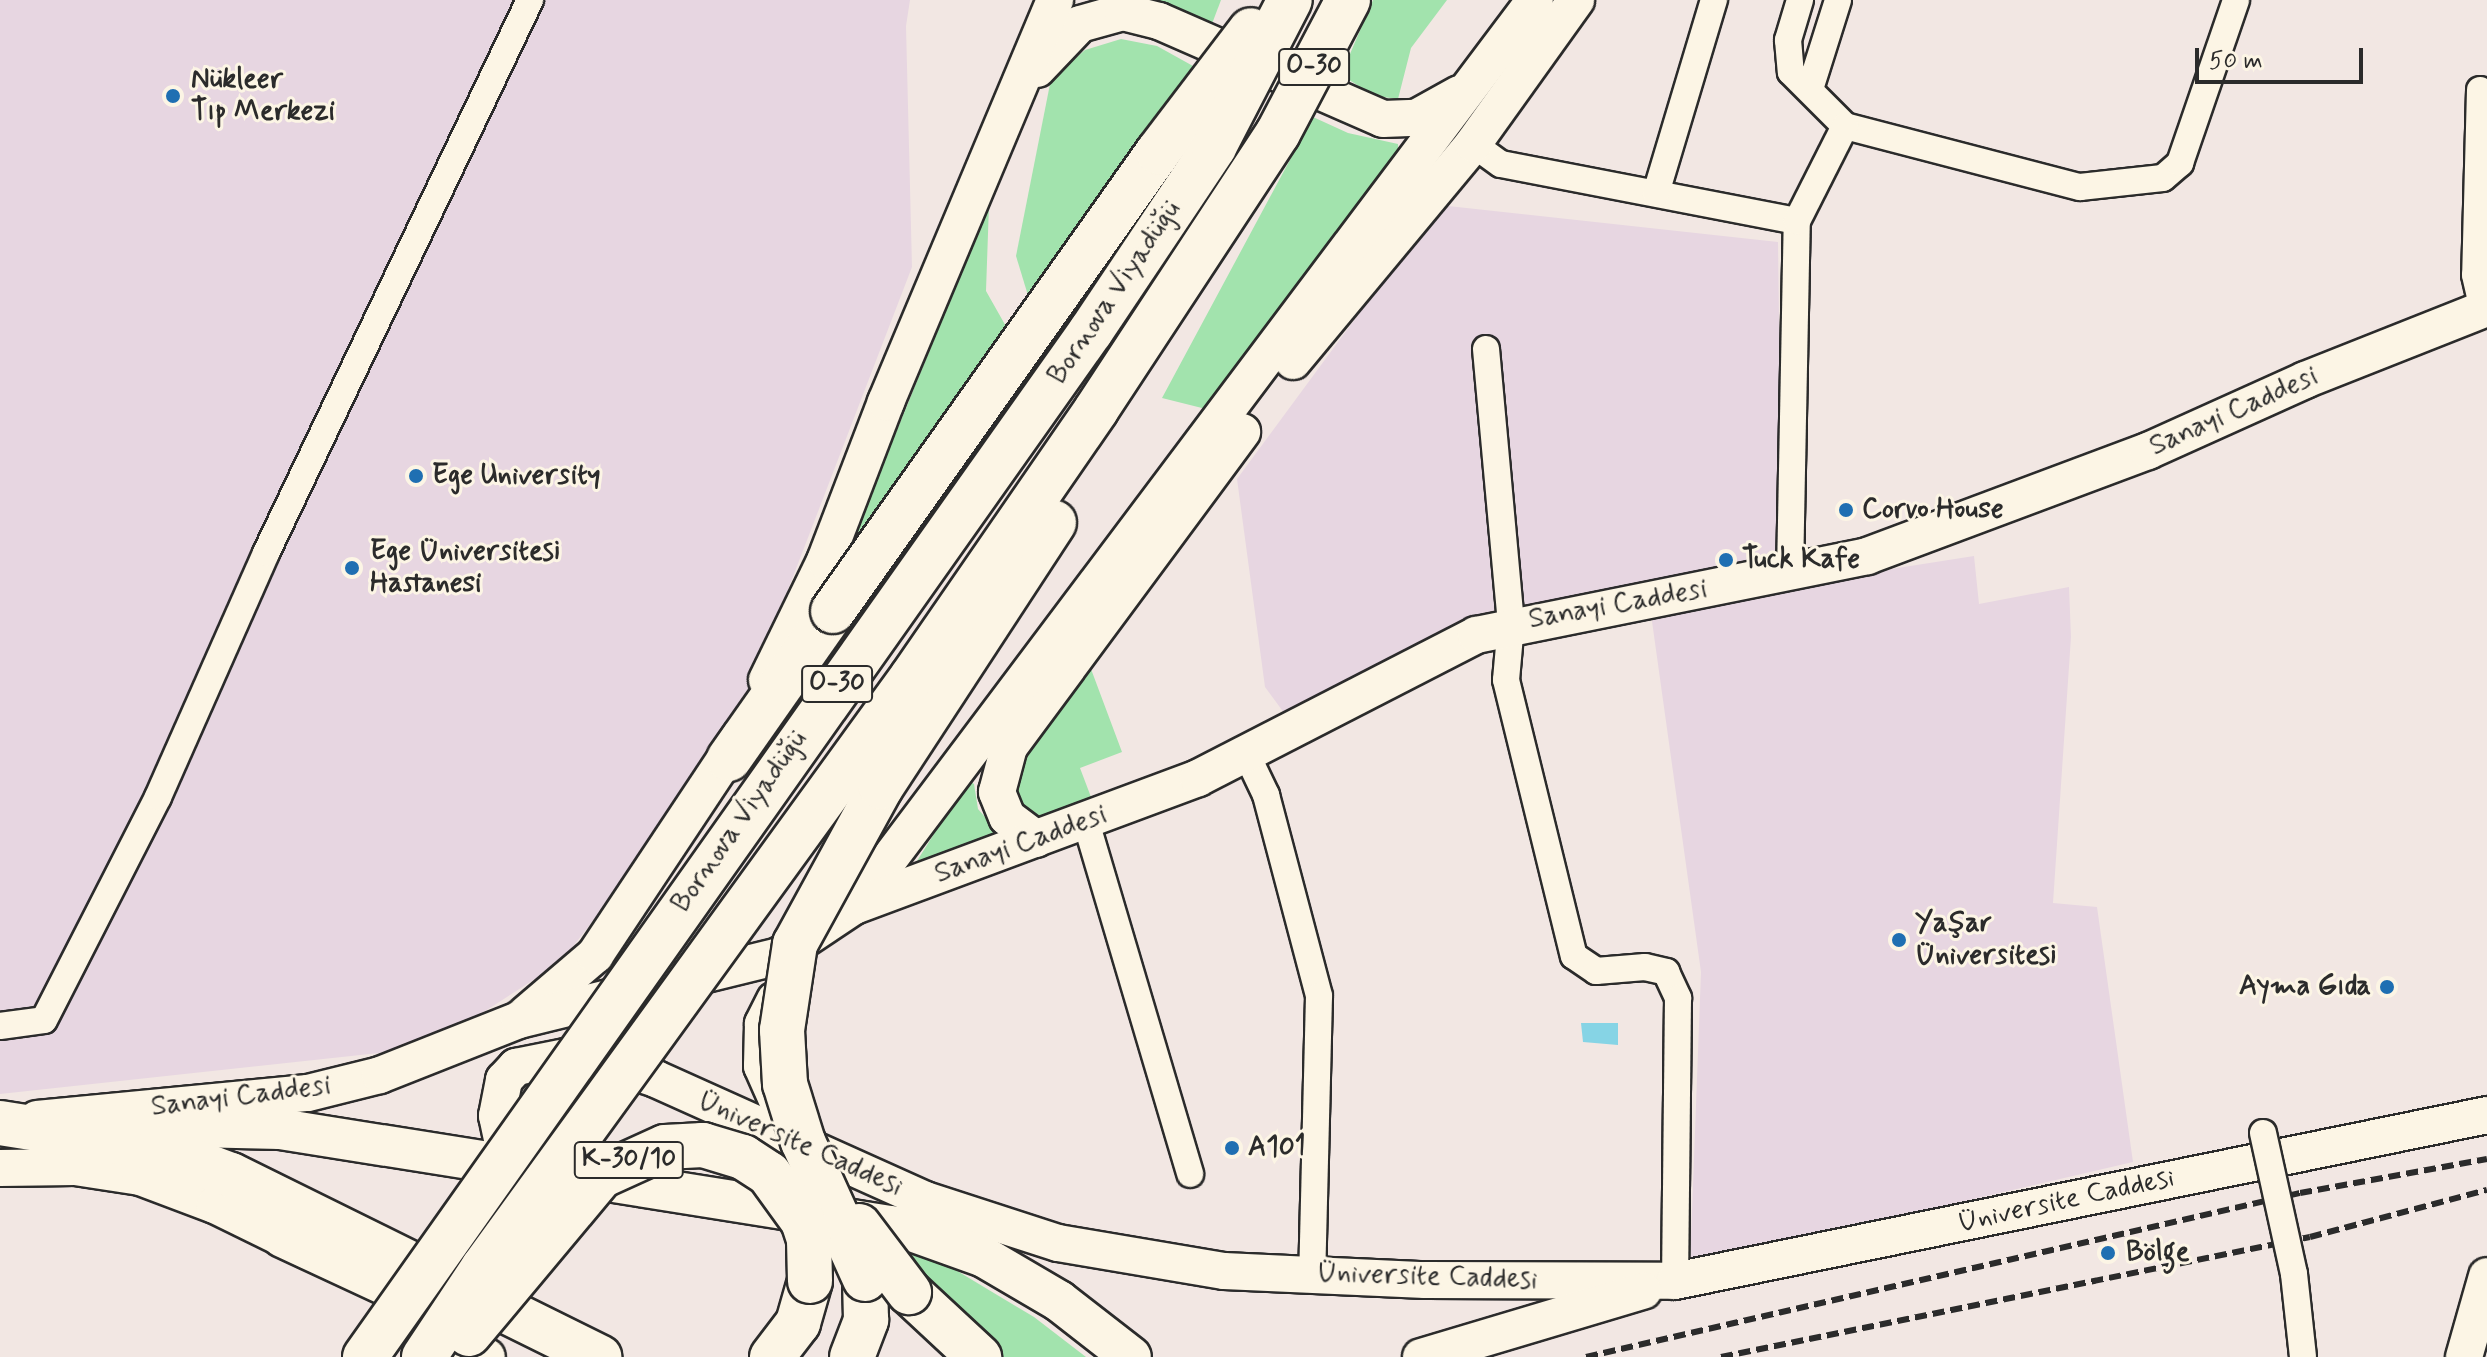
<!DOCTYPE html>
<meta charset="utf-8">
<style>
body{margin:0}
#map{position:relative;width:2487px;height:1357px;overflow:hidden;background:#f2e7e3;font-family:Mynerve,sans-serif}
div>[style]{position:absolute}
.built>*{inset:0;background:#e7d6e1}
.green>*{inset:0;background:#a2e3ad}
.water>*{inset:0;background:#86d4e5}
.roads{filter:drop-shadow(2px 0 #2b2b2b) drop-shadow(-2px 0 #2b2b2b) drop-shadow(0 2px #2b2b2b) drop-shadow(0 -2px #2b2b2b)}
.street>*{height:26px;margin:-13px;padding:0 13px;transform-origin:13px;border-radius:13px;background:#fcf5e5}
.secondary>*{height:36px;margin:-18px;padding:0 18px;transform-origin:18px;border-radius:18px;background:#fcf5e5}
.primary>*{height:40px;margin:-20px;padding:0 20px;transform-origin:20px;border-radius:20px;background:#fcf5e5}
.highway>*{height:44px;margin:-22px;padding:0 22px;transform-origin:22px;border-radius:22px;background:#fcf5e5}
.rail>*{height:6px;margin-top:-3px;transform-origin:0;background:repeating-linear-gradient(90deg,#2b2b2b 0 12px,transparent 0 18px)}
.bridges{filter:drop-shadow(2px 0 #2b2b2b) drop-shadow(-2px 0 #2b2b2b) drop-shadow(0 2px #2b2b2b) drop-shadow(0 -2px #2b2b2b)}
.street-bridge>*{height:26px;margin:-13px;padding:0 13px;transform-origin:13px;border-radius:13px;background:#fcf5e5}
.highway-bridge>*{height:44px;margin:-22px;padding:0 22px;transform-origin:22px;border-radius:22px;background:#fcf5e5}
.dots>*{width:22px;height:22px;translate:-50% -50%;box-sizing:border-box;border:4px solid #fcf5e5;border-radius:50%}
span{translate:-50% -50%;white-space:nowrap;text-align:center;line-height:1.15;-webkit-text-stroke:6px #fcf5e5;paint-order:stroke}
.shield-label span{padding:2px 6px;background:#fcf5e5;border:2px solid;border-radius:6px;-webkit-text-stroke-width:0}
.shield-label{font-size:26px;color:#2b2b2b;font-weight:700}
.poi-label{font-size:28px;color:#2b2b2b;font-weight:700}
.left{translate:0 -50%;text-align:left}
.right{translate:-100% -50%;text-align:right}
.street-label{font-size:28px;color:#2b2b2b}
.scale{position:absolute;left:2195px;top:48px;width:168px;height:36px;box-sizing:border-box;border:4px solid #2b2b2b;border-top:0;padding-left:10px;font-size:24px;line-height:28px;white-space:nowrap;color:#2b2b2b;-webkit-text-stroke:6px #fcf5e5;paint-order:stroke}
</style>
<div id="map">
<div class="built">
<div style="clip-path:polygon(0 0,910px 0,906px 26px,912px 267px,751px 686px,680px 808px,561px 962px,479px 1015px,388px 1052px,0 1094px)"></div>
<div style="clip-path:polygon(1439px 205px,1778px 242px,1782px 559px,1522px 607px,1290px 721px,1265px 687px,1237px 479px)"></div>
<div style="clip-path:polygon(1974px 556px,1979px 604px,2069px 587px,2071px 637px,2053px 903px,2097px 907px,2133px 1162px,1690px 1265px,1701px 972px,1650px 607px)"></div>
</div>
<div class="green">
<div style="clip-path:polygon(1157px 0,1221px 0,1210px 29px)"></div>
<div style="clip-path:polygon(1373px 0,1447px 0,1411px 48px,1398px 99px,1375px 96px,1341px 75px)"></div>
<div style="clip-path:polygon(1121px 39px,1157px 46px,1193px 66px,1030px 302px,1016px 256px,1051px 79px,1085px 50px)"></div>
<div style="clip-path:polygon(1313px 117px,1348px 133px,1398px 144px,1398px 154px,1206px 409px,1162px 398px)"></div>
<div style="clip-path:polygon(989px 205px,986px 291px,1012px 337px,830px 594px)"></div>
<div style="clip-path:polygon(1088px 661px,1122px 752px,1080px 768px,1094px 805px,1047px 822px,1019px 804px,1015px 775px)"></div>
<div style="clip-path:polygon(968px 780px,974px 784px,978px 809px,999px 833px,910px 872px)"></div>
<div style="clip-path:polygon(905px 1252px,949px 1266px,1034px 1317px,1086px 1357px,988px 1357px)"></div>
</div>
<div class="water">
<div style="clip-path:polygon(1581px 1023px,1618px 1023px,1618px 1045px,1583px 1042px)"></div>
</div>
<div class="roads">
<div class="street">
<div style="left:1800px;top:0;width:42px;rotate:106.7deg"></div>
<div style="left:1788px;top:40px;width:32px;rotate:85deg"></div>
<div style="left:1791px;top:72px;width:76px;rotate:45deg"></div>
<div style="left:1845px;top:126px;width:243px;rotate:14.6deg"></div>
<div style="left:2080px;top:187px;width:83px;rotate:-6.2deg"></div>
<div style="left:2163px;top:178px;width:23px;rotate:-41deg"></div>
<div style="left:2180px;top:163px;width:172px;rotate:-71deg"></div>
<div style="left:1810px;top:89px;width:93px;rotate:-72.5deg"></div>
<div style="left:2480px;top:90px;width:185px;rotate:91.5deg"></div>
<div style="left:2475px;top:275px;width:35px;rotate:77deg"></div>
<div style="left:1473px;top:144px;width:34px;rotate:36deg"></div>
<div style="left:1501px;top:164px;width:301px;rotate:10.9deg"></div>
<div style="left:1656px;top:193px;width:202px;rotate:-73.3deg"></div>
<div style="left:1486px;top:349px;width:276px;rotate:84.8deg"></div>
<div style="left:1511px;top:624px;width:56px;rotate:95.1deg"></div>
<div style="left:1506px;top:680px;width:284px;rotate:76.2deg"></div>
<div style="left:1574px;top:956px;width:27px;rotate:34deg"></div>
<div style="left:1596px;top:971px;width:49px;rotate:-4.7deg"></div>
<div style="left:1645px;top:967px;width:22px;rotate:13deg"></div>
<div style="left:1666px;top:972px;width:29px;rotate:65deg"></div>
<div style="left:1678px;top:998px;width:283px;rotate:90.6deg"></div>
<div style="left:1790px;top:574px;width:353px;rotate:-88.9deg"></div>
<div style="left:1797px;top:221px;width:106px;rotate:-63.2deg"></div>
<div style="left:1246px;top:753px;width:47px;rotate:64.5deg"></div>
<div style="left:1266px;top:795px;width:208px;rotate:75.2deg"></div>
<div style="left:1319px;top:996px;width:278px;rotate:91.4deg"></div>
<div style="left:1086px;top:822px;width:367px;rotate:73.5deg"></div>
<div style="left:0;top:1026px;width:44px;rotate:-7.8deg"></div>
<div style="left:44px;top:1020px;width:250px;rotate:-62.9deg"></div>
<div style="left:158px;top:797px;width:267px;rotate:-66.1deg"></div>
<div style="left:266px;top:553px;width:613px;rotate:-64.48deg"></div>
</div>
<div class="secondary">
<div style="left:1037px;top:69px;width:62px;rotate:-46.3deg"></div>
<div style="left:1080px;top:24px;width:45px;rotate:-15.6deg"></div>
<div style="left:1123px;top:12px;width:37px;rotate:14deg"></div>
<div style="left:1159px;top:21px;width:244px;rotate:23.6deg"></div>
<div style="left:1383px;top:119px;width:33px;rotate:-2deg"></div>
<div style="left:1416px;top:118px;width:49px;rotate:-29.2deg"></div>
<div style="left:1293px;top:361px;width:282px;rotate:-50.3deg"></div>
<div style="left:1473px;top:144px;width:177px;rotate:-54.4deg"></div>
<div style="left:767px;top:680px;width:132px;rotate:-64deg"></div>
<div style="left:825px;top:561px;width:170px;rotate:-69deg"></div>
<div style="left:886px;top:402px;width:436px;rotate:-67.2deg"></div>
<div style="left:1036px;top:839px;width:36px;rotate:-143deg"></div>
<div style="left:1007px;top:817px;width:27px;rotate:-112deg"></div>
<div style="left:997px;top:792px;width:47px;rotate:-75.1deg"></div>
<div style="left:1009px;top:747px;width:392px;rotate:-53.5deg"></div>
<div style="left:854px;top:906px;width:1133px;rotate:-53.07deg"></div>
<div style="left:775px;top:1000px;width:27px;rotate:117deg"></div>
<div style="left:763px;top:1024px;width:42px;rotate:91.4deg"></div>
<div style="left:762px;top:1066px;width:47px;rotate:66.2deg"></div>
<div style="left:526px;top:1014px;width:91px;rotate:-40.5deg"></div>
<div style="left:595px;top:955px;width:262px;rotate:-56.4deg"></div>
<div style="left:37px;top:1119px;width:272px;rotate:-5.5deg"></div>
<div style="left:308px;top:1093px;width:74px;rotate:-14deg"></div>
<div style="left:380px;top:1075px;width:149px;rotate:-21.6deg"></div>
<div style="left:519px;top:1020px;width:268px;rotate:-13.8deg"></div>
<div style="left:779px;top:956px;width:90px;rotate:-33.7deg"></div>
<div style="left:854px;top:906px;width:367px;rotate:-20.4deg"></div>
<div style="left:1198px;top:778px;width:313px;rotate:-27.2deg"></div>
<div style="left:1476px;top:635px;width:399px;rotate:-11.4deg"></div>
<div style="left:1867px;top:556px;width:300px;rotate:-20.5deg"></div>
<div style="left:2148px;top:451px;width:172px;rotate:-24.3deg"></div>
<div style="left:2305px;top:380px;width:196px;rotate:-21.6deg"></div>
<div style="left:529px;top:1163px;width:36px;rotate:-138deg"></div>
<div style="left:502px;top:1139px;width:24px;rotate:-102deg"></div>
<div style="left:497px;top:1116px;width:37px;rotate:-79deg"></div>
<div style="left:504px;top:1080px;width:18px;rotate:-47deg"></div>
<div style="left:516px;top:1067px;width:51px;rotate:-11.3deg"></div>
<div style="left:566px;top:1057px;width:32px;rotate:5deg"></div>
<div style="left:598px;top:1060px;width:61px;rotate:18.1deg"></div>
<div style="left:656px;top:1079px;width:295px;rotate:24.2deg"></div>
<div style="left:925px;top:1200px;width:140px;rotate:17.9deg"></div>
<div style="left:1058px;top:1243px;width:168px;rotate:9.6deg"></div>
<div style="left:1224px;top:1271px;width:201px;rotate:2.6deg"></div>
<div style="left:1425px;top:1280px;width:250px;rotate:0.2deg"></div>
<div style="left:1675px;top:1281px;width:829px;rotate:-11.55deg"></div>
<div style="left:0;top:1168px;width:75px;rotate:-0.8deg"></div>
<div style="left:75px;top:1167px;width:66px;rotate:8.7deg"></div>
<div style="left:140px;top:1177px;width:80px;rotate:20.5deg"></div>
<div style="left:215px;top:1205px;width:102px;rotate:26.1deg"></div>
<div style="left:437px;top:1327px;width:58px;rotate:31deg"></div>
<div style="left:1421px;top:1357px;width:232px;rotate:-16.6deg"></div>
<div style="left:2464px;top:1357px;width:84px;rotate:-74.1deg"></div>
</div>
<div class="primary">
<div style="left:107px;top:1125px;width:173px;rotate:1.3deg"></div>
<div style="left:280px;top:1129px;width:631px;rotate:9.03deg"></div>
<div style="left:903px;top:1228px;width:86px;rotate:19.7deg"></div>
<div style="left:984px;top:1257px;width:87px;rotate:30.4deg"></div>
<div style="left:1059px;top:1301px;width:91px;rotate:37.9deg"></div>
</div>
<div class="highway">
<div style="left:729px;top:759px;width:181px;rotate:-54.9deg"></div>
<div style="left:0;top:1123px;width:160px;rotate:9deg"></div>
<div style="left:158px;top:1148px;width:78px;rotate:20.3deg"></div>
<div style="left:231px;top:1175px;width:411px;rotate:26.3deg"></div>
<div style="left:283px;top:1235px;width:178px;rotate:25deg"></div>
<div style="left:909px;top:1292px;width:96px;rotate:42.9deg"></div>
<div style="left:772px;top:1357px;width:43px;rotate:-52.6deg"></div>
<div style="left:798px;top:1323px;width:44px;rotate:-74.1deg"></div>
<div style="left:852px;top:1357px;width:40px;rotate:-69deg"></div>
<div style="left:866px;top:1320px;width:41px;rotate:-91.4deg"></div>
</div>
</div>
<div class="rail">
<div style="left:1586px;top:1357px;width:733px;rotate:-12.94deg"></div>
<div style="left:2300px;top:1193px;width:190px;rotate:-10.3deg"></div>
<div style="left:1721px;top:1357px;width:601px;rotate:-11.52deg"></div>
<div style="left:2310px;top:1237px;width:183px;rotate:-14.9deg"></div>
</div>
<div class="bridges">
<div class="street-bridge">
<div style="left:2263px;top:1133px;width:144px;rotate:77.6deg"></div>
<div style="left:2294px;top:1274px;width:83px;rotate:83.8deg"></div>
</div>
<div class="highway-bridge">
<div style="left:833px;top:611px;width:562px;rotate:-54.7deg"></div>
<div style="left:1158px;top:152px;width:153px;rotate:-52.7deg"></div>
<div style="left:859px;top:1226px;width:83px;rotate:52.9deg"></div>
<div style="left:865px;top:1279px;width:150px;rotate:-114.3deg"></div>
<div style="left:803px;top:1142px;width:61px;rotate:-107.2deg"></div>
<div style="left:785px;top:1084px;width:54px;rotate:-93.2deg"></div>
<div style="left:782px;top:1030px;width:87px;rotate:-81.4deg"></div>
<div style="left:795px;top:944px;width:179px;rotate:-61.3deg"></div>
<div style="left:881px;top:787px;width:316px;rotate:-56.8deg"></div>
<div style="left:469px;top:1334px;width:206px;rotate:-50.1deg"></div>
<div style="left:601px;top:1176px;width:70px;rotate:-24.4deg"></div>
<div style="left:665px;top:1147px;width:38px;rotate:-3deg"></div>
<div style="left:703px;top:1145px;width:42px;rotate:16.7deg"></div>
<div style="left:743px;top:1157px;width:31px;rotate:33deg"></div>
<div style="left:769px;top:1174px;width:58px;rotate:54.1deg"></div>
<div style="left:803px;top:1221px;width:20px;rotate:72deg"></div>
<div style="left:809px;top:1240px;width:41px;rotate:88.6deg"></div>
<div style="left:365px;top:1357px;width:1257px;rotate:-54.72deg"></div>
<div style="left:1091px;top:331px;width:221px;rotate:-56.2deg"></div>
<div style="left:1214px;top:147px;width:165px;rotate:-62.7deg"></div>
<div style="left:424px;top:1357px;width:107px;rotate:-56.5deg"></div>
<div style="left:483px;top:1268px;width:730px;rotate:-54.02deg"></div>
<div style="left:912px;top:677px;width:324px;rotate:-55.4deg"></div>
<div style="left:1096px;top:410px;width:331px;rotate:-56.7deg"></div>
<div style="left:1278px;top:133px;width:150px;rotate:-62.2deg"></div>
</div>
</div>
<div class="dots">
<div style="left:173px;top:96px;background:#1f6fb2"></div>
<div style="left:416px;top:476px;background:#1f6fb2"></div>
<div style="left:1846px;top:510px;background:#1f6fb2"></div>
<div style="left:1726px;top:560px;background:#1f6fb2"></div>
<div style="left:352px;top:568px;background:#1f6fb2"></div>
<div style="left:1899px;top:940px;background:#1f6fb2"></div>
<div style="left:2387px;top:987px;background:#1f6fb2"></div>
<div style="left:1232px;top:1148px;background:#1f6fb2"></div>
<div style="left:2108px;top:1253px;background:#1f6fb2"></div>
</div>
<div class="shield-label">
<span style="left:1314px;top:67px">O-30</span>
<span style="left:837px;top:684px">O-30</span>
<span style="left:629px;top:1160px">K-30/10</span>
</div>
<div class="poi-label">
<span class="left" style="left:191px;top:96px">Nükleer<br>Tıp Merkezi</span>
<span class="left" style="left:432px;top:476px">Ege University</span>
<span class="left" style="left:1862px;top:510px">Corvo House</span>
<span class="left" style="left:370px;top:568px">Ege Üniversitesi<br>Hastanesi</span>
<span class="left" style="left:1742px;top:560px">Tuck Kafe</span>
<span class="left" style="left:1915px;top:940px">Yaşar<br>Üniversitesi</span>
<span class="right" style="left:2371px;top:987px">Ayma Gıda</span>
<span class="left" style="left:1248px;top:1148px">A101</span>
<span class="left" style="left:2126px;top:1253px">Bölge</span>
</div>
<div class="street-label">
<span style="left:1115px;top:293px;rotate:-56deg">Bornova Viyadüğü</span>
<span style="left:2234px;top:412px;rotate:-24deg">Sanayi Caddesi</span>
<span style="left:1618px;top:605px;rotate:-10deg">Sanayi Caddesi</span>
<span style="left:740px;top:822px;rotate:-55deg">Bornova Viyadüğü</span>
<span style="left:1021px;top:845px;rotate:-20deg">Sanayi Caddesi</span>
<span style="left:241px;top:1097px;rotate:-7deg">Sanayi Caddesi</span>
<span style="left:800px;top:1144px;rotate:24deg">Üniversite Caddesi</span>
<span style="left:2066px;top:1201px;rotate:-12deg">Üniversite Caddesi</span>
<span style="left:1427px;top:1277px;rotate:2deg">Üniversite Caddesi</span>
</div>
<div class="scale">50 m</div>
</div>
